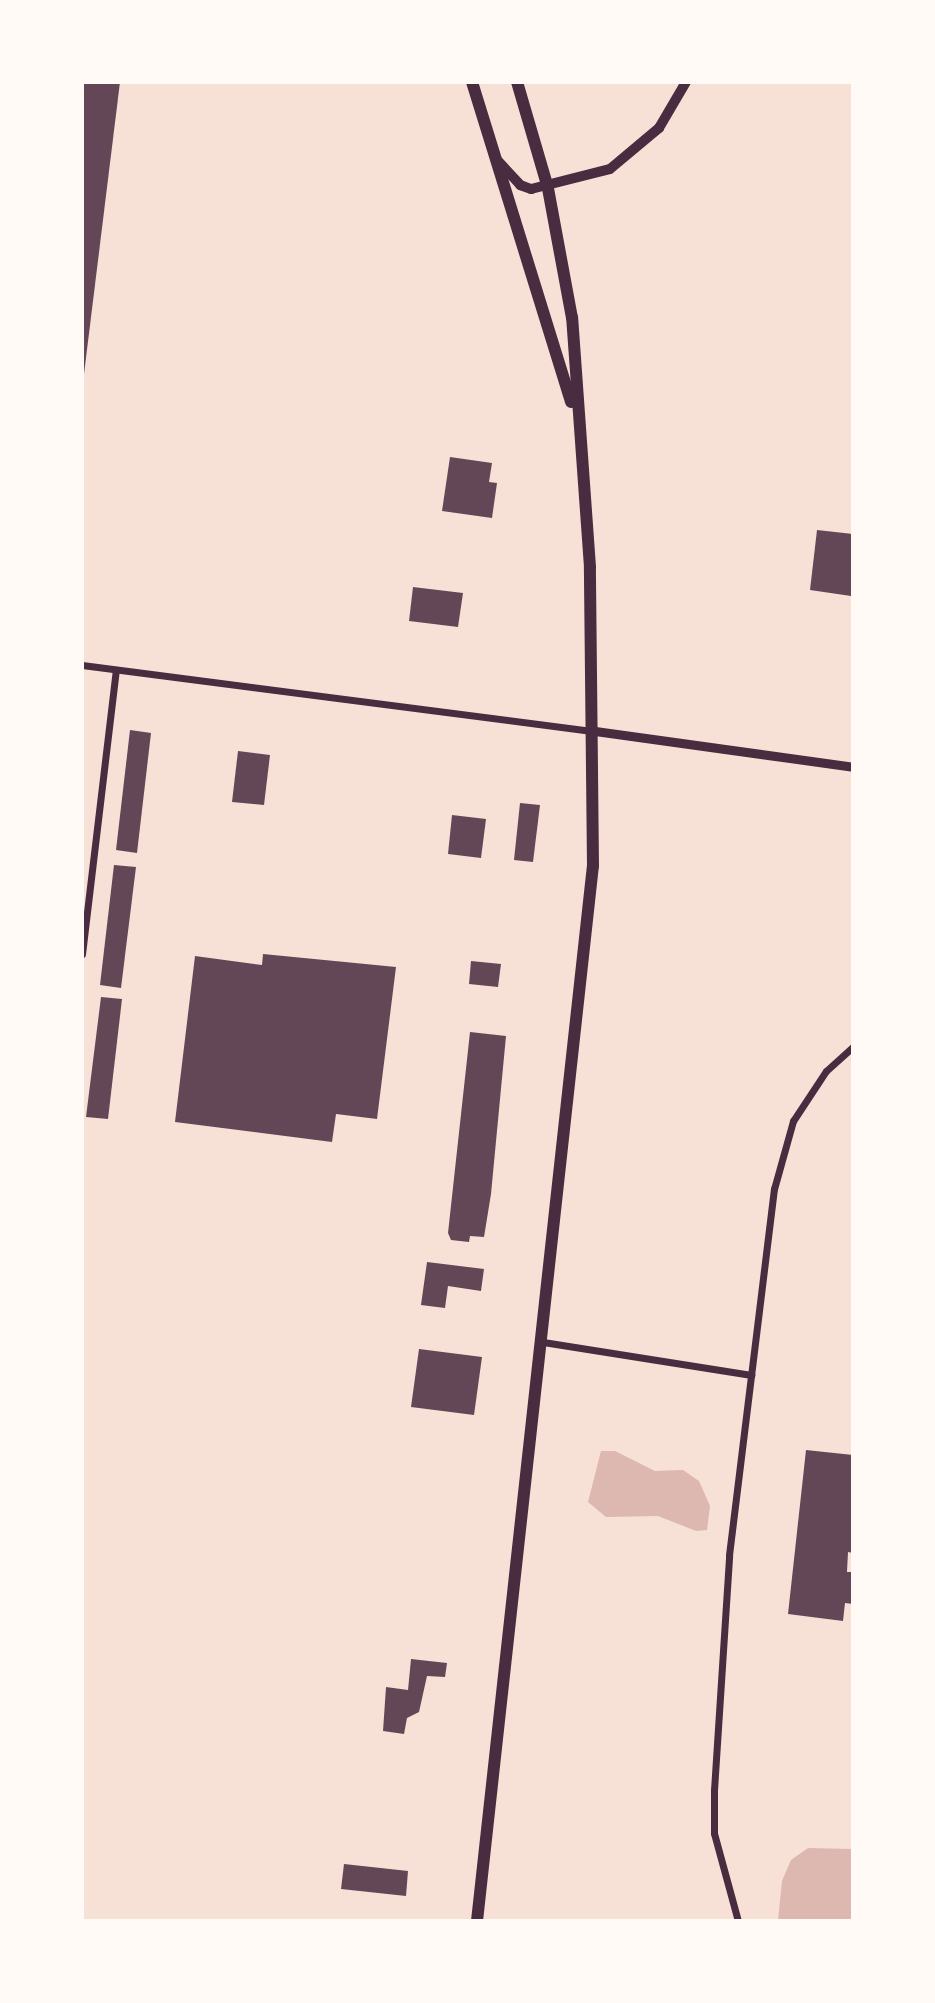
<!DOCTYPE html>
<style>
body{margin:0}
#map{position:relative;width:935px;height:2003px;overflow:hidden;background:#f7e1d7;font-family:"Open Sans",sans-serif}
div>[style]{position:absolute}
.water>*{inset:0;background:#dcb8b0}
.building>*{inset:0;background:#644757}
.minor>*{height:7px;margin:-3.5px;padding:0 3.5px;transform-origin:3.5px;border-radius:3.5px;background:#4a2c40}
.tertiary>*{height:9px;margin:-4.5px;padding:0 4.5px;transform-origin:4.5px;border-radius:4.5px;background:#4a2c40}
.secondary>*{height:10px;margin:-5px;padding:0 5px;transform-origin:5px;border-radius:5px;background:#4a2c40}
.primary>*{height:12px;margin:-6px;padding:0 6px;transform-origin:6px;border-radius:6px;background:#4a2c40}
span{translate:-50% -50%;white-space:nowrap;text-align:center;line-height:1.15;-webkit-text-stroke:7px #fffaf5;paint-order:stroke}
.frame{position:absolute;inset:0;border:84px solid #fffaf5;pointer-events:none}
</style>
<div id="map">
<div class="water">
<div style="clip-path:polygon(601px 1451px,615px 1451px,655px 1471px,683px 1470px,699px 1481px,710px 1506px,707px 1530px,696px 1531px,658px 1516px,606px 1517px,588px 1502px)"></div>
<div style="clip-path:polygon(808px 1848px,853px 1849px,853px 1921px,778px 1921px,782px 1881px,791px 1860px)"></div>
</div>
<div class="building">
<div style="clip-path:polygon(82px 82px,120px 82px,84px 374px,82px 374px)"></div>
<div style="clip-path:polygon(450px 457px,492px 463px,489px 482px,497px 483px,492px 518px,442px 511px)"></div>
<div style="clip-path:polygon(817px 530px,853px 534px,851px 596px,810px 590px)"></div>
<div style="clip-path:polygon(413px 587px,463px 593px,458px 627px,409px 621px)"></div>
<div style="clip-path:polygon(130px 730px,151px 733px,137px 853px,116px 850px)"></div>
<div style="clip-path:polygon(238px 751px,270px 755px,264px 805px,232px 802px)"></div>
<div style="clip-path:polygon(520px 803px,540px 805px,533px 862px,514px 860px)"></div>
<div style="clip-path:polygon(452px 815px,486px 819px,481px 858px,448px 854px)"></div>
<div style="clip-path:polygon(114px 865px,136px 867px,121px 988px,100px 985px)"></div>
<div style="clip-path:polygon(263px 954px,396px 967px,377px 1119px,336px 1114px,332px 1142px,175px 1122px,195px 956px,262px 965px)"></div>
<div style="clip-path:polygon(471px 961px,501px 964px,498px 987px,469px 984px)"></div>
<div style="clip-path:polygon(101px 997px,122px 999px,108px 1119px,86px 1117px)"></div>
<div style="clip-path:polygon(470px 1032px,506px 1036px,491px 1194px,484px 1237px,470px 1236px,469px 1242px,451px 1240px,448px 1233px)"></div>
<div style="clip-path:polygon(427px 1262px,484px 1269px,481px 1291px,448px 1286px,445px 1308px,421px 1305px)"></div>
<div style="clip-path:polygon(419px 1349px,482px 1357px,474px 1415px,411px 1407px)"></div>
<div style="clip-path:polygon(806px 1450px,853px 1455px,853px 1553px,848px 1552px,847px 1572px,853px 1572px,853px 1604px,845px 1603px,843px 1621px,788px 1614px)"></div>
<div style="clip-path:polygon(411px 1659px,447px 1663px,445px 1677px,427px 1676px,419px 1712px,407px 1718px,404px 1734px,383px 1731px,386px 1687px,408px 1690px)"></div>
<div style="clip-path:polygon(344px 1864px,408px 1871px,406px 1896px,341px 1889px)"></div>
</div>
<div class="minor">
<div style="left:82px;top:665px;width:514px;rotate:7.37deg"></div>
<div style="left:82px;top:954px;width:286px;rotate:-83.2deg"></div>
<div style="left:543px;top:1342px;width:211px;rotate:9deg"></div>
<div style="left:738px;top:1921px;width:91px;rotate:-105.3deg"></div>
<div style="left:714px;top:1833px;width:43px;rotate:-90deg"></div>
<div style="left:714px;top:1790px;width:235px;rotate:-86.3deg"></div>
<div style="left:729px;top:1555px;width:369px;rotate:-83deg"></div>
<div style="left:774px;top:1189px;width:71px;rotate:-74.4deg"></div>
<div style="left:793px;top:1121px;width:60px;rotate:-56.6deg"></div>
<div style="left:826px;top:1071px;width:36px;rotate:-42deg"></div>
</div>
<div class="tertiary">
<div style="left:595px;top:731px;width:260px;rotate:7.9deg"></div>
</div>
<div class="secondary">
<div style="left:498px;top:161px;width:33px;rotate:47deg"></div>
<div style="left:520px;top:185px;width:12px;rotate:20deg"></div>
<div style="left:531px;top:189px;width:81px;rotate:-14.2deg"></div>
<div style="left:610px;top:169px;width:64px;rotate:-39.9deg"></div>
<div style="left:659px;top:128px;width:53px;rotate:-59.6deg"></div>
</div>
<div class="primary">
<div style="left:472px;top:82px;width:335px;rotate:72.8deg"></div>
<div style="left:477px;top:1921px;width:1061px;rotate:-83.73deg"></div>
<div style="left:593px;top:866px;width:299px;rotate:-90.6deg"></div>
<div style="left:590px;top:567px;width:250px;rotate:-94.1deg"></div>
<div style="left:572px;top:318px;width:132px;rotate:-100.5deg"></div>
<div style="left:548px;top:188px;width:110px;rotate:-106.3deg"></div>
</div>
<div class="frame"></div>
</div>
